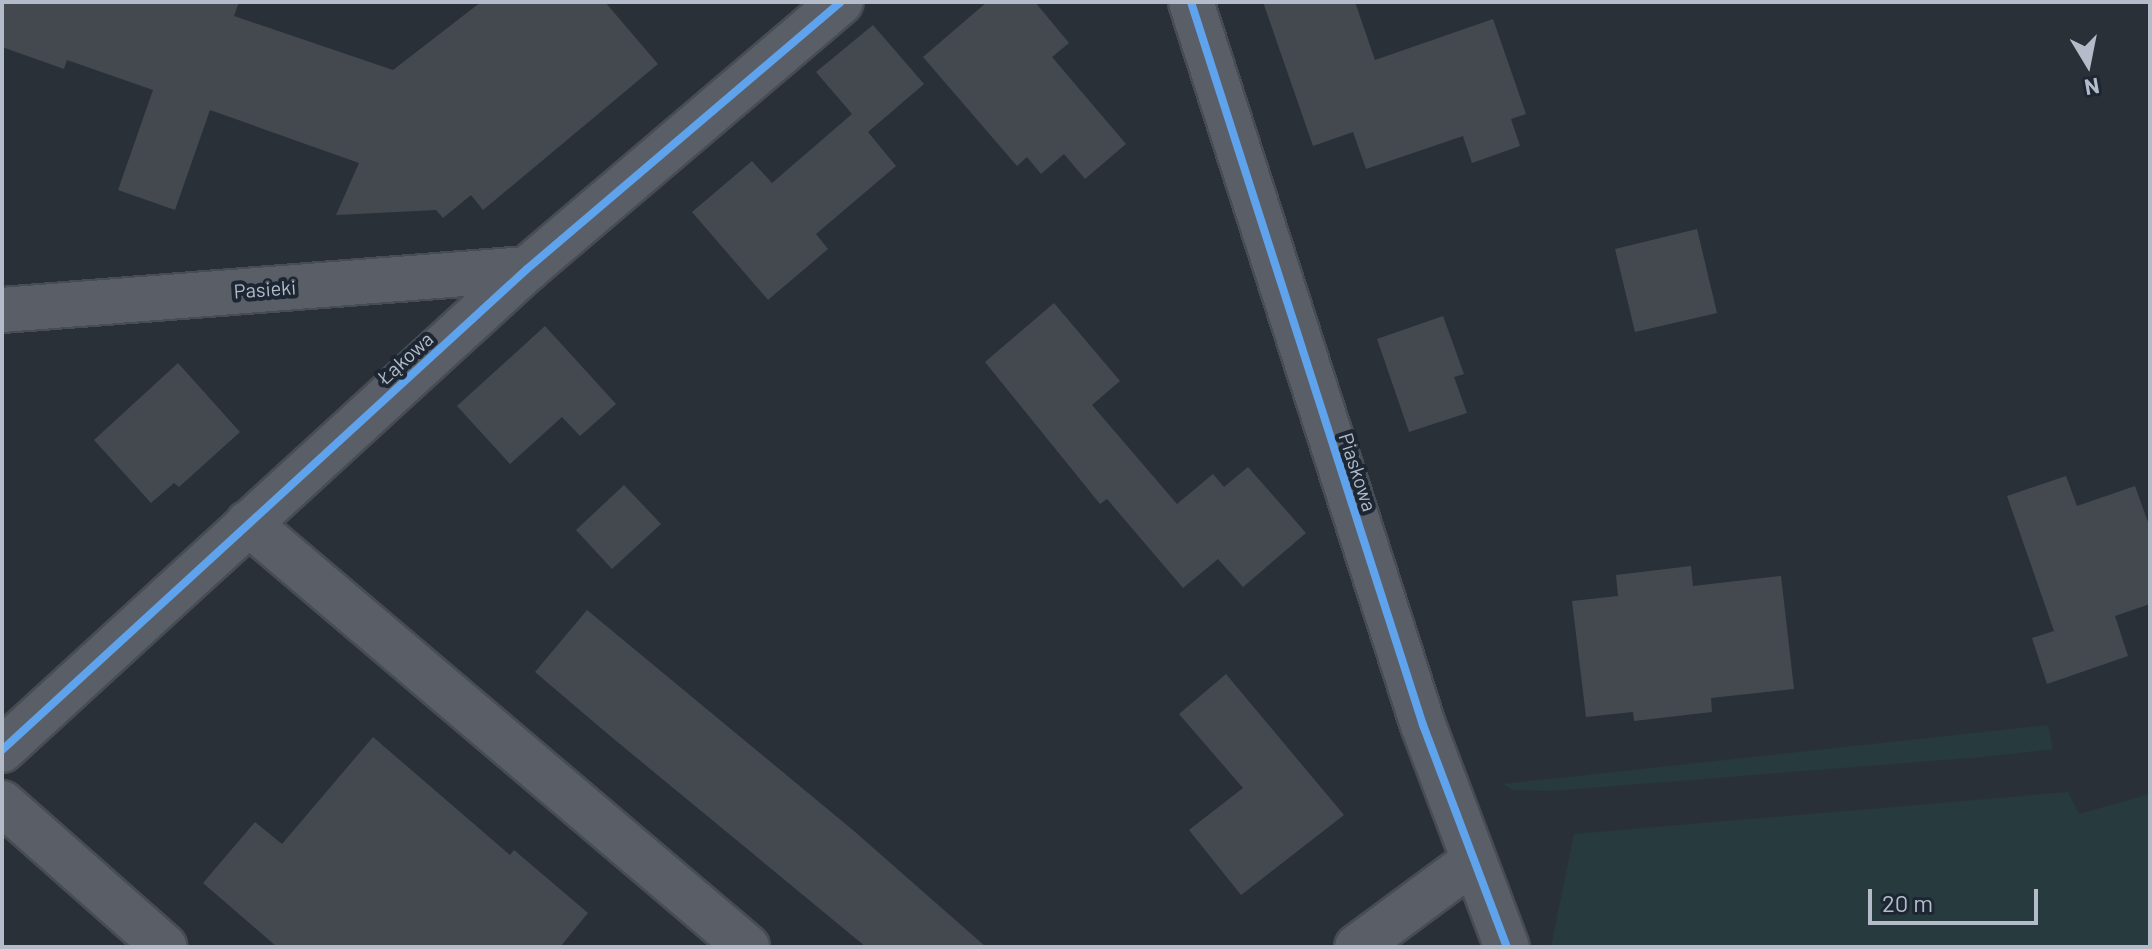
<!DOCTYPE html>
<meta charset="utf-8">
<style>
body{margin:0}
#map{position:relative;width:2152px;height:949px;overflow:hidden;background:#2a3038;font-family:Barlow,sans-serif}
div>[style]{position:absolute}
.green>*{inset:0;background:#273a3e}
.building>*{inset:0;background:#444950}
.roads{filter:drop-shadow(2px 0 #484c53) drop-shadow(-2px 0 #484c53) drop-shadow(0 2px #484c53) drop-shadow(0 -2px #484c53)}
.minor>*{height:44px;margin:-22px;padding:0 22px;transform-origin:22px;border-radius:22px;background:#5a5e66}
.cycleway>*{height:8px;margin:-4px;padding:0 4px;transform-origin:4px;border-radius:4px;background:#60a3ed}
span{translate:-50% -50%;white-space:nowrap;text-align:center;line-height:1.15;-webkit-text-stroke:8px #1d2633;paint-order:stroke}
.street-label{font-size:20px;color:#b4bcc9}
.frame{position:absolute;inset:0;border:4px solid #b4bcc9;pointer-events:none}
.north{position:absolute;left:2048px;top:24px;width:80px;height:80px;-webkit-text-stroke:6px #1d2633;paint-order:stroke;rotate:170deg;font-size:22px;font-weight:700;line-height:32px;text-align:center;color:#b4bcc9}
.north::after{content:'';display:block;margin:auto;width:28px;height:36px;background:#b4bcc9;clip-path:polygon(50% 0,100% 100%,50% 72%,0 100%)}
.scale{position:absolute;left:1868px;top:889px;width:170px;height:36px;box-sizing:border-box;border:4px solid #b4bcc9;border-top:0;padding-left:10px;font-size:24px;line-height:28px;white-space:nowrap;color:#b4bcc9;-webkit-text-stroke:6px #1d2633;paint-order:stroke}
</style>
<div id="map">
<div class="green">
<div style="clip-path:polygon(2048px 725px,2053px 749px,1983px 757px,1550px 791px,1512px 790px,1503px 784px)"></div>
<div style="clip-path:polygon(2068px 792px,2079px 814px,2150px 794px,2150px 947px,1551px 947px,1574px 834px)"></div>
</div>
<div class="building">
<div style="clip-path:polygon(2px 2px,239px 2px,234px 16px,393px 70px,481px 2px,605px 2px,658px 64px,483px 210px,471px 195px,443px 218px,436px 210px,336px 215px,359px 163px,210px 110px,175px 210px,118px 190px,153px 90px,67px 60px,64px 69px,2px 47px)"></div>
<div style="clip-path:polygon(987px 2px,1035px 2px,1069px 43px,1052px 57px,1126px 144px,1085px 179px,1064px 154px,1041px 174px,1027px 157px,1017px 166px,923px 57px)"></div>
<div style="clip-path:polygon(1263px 2px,1355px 2px,1375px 60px,1493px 19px,1526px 114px,1511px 119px,1520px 146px,1472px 163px,1463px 136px,1366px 169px,1353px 132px,1313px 146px)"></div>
<div style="clip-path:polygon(873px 25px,924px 84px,868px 132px,896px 166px,816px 234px,828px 249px,768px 300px,692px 212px,752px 161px,772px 183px,852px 114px,816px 72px)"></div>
<div style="clip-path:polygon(1697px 229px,1717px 313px,1635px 332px,1615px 249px)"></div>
<div style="clip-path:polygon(1054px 303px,1120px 381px,1092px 405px,1177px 504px,1213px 474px,1224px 487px,1248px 467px,1306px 533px,1243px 587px,1218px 559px,1183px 588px,1107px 499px,1100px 504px,985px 362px)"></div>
<div style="clip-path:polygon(1443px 316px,1464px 374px,1454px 377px,1467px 413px,1409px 432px,1377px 339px)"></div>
<div style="clip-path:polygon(545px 326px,616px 404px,580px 436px,562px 417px,510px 464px,457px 406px)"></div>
<div style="clip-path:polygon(178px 363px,240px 432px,179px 487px,174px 483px,151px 503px,94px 440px)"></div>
<div style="clip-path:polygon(2066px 476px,2077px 506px,2135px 486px,2150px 528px,2150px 604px,2115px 616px,2128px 656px,2047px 684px,2032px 638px,2054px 631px,2007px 496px)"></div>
<div style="clip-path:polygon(624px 485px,661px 524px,612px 569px,576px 530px)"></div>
<div style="clip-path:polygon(1691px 566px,1693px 586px,1781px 576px,1794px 689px,1711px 698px,1712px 712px,1634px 721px,1633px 712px,1586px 717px,1572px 601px,1618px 596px,1616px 575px)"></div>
<div style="clip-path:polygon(587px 610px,854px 831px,986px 947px,866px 947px,609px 735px,535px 672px)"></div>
<div style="clip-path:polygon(1226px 674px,1344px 815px,1241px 895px,1189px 830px,1243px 788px,1179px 714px)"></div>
<div style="clip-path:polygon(373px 737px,510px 855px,514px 850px,588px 913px,560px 947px,277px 947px,203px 883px,255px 822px,282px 844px)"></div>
</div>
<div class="roads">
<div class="minor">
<div style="left:1191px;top:2px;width:759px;rotate:72.21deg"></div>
<div style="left:1423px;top:725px;width:237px;rotate:69.3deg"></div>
<div style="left:2px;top:310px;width:527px;rotate:-4.47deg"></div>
<div style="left:248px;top:523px;width:655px;rotate:40.35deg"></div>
<div style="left:2px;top:750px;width:712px;rotate:-42.5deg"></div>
<div style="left:527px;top:269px;width:412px;rotate:-40.4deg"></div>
<div style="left:2px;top:803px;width:217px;rotate:41.5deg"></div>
<div style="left:1357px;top:947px;width:143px;rotate:-36.5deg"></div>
</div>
</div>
<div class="cycleway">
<div style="left:1191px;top:2px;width:759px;rotate:72.21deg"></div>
<div style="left:1423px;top:725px;width:237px;rotate:69.3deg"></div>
<div style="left:2px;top:750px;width:712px;rotate:-42.5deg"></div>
<div style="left:527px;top:269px;width:412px;rotate:-40.4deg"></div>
</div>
<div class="street-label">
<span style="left:265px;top:289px;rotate:-4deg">Pasieki</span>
<span style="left:405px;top:358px;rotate:-42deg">Łąkowa</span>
<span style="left:1358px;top:472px;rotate:72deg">Piaskowa</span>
</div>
<div class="frame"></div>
<div class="north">N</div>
<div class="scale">20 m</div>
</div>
